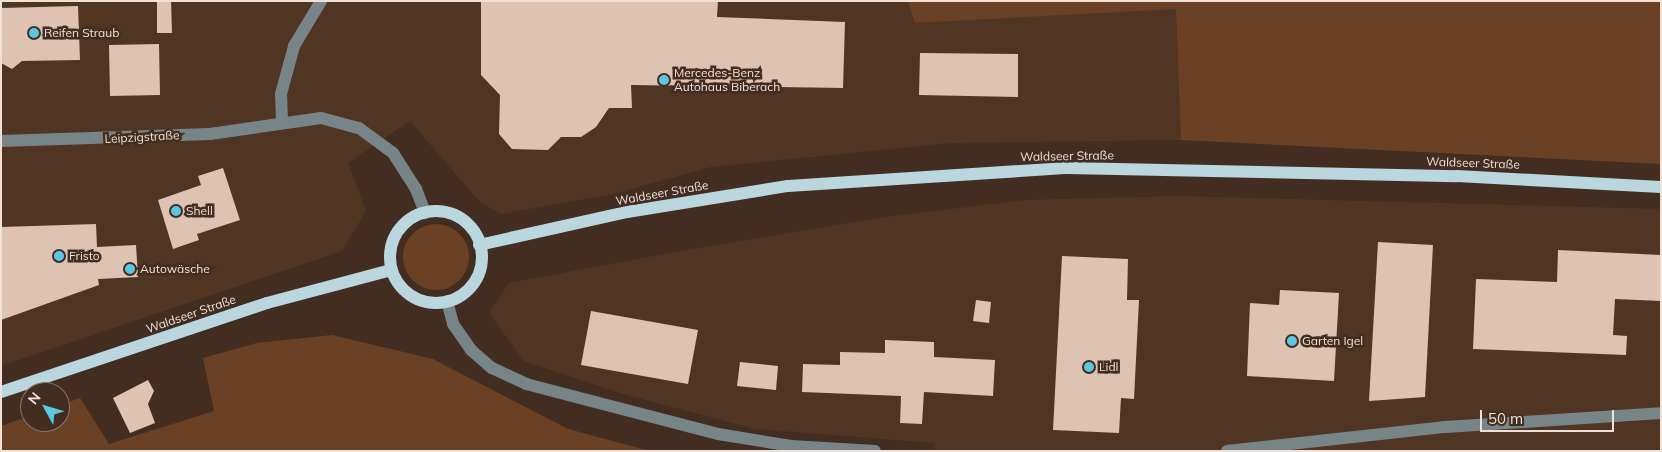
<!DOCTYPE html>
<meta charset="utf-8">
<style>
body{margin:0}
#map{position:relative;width:1662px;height:452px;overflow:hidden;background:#432d20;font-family:Mulish,sans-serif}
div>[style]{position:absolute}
.built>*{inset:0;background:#513523}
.green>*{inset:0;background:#6a4124}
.round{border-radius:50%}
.building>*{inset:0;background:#dec3b2}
.minor>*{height:12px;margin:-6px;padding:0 6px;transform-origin:6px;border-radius:6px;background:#778589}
.major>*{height:12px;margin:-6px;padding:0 6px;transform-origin:6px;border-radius:6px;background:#bad7e0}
.major>.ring{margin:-6px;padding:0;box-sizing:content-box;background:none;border:12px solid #bad7e0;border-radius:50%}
.dots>*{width:14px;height:14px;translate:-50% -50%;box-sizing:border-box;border:2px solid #432d20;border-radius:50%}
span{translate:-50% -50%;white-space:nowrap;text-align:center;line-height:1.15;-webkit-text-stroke:5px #432d20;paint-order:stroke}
.poi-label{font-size:12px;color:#efe0d8}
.left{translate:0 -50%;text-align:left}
.street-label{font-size:12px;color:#efe0d8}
.frame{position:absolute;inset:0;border:2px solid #efe0d8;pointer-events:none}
.north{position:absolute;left:20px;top:382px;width:50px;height:50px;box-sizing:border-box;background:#432d20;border:1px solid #88756a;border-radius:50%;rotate:309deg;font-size:14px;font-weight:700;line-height:20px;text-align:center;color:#efe0d8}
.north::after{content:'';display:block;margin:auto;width:18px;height:22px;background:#5ac8e5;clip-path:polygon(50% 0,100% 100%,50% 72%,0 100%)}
.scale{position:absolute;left:1480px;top:410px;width:134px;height:22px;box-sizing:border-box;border:2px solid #efe0d8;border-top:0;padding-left:6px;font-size:15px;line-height:18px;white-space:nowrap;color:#efe0d8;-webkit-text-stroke:4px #432d20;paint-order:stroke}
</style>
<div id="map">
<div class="built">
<div style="clip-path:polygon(1px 1px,908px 1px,915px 23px,1177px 8px,1181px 140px,951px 143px,711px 167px,613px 194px,501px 214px,479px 201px,410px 121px,348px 163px,366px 211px,342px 251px,1px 366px)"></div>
<div style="clip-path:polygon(1178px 196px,1661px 209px,1661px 451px,935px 451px,934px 443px,755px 429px,620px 393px,524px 361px,489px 313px,509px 283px,686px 250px,878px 218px,1025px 200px)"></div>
</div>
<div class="green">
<div style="clip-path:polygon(908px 1px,1661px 1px,1661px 164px,1181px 140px,1176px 9px,915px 23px)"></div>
<div class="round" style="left:403px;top:224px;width:66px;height:66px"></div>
<div style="clip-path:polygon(332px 335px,433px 359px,568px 429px,650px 451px,1px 451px,1px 426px,30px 416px,30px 422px,60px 422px,60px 405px,80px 398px,109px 444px,214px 411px,203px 358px,257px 343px)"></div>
</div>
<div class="building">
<div style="clip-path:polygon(157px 1px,171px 1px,172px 33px,157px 33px)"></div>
<div style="clip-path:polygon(481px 1px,718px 1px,717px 17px,845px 22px,843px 88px,631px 85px,632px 108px,609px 108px,596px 127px,581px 137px,561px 137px,548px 150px,512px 149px,499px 134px,500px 95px,481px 75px)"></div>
<div style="clip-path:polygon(78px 6px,80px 60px,22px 61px,12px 69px,1px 63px,1px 8px)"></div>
<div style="clip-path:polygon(159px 44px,160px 95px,110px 96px,109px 45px)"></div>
<div style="clip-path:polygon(920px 53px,1018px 54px,1018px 97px,919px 95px)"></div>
<div style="clip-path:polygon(223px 168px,240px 220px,197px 234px,199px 240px,173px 249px,158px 200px,201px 185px,198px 176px)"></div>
<div style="clip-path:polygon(96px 224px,97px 247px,136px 245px,138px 277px,98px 279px,99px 285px,1px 320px,1px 227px)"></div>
<div style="clip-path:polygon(1378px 242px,1433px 245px,1425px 397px,1369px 401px)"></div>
<div style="clip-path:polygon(1558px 250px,1661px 255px,1661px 301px,1615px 299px,1613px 335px,1627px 336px,1626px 355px,1473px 349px,1476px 279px,1557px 282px)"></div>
<div style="clip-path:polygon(1062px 256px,1128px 259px,1127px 300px,1139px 300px,1134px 399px,1121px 398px,1119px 433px,1053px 430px)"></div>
<div style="clip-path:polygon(1280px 290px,1339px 293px,1334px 381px,1247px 376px,1250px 303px,1279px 305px)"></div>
<div style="clip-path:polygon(976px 300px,991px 302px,989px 323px,973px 321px)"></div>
<div style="clip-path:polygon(591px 311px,698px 330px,688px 384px,581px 365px)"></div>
<div style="clip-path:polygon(885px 340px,934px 342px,934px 357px,995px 360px,993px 396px,924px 392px,922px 424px,900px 423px,901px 396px,802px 392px,803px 364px,840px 365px,840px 352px,885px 353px)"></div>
<div style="clip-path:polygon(740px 362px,778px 366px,776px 390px,737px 386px)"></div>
<div style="clip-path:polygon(148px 380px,154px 391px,148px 404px,155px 423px,130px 433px,113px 398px)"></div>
</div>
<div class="minor">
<div style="left:282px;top:121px;width:27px;rotate:-92deg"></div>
<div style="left:281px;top:94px;width:50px;rotate:-74.8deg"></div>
<div style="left:294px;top:46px;width:52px;rotate:-59deg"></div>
<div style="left:1px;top:141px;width:209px;rotate:-1.9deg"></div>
<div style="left:210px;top:134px;width:112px;rotate:-8.2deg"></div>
<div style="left:321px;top:118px;width:39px;rotate:15deg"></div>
<div style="left:359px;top:128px;width:42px;rotate:36.3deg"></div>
<div style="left:393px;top:153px;width:43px;rotate:57.4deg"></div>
<div style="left:416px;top:189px;width:26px;rotate:69deg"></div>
<div style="left:447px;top:301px;width:24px;rotate:75deg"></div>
<div style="left:453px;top:324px;width:32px;rotate:55deg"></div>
<div style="left:471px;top:350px;width:28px;rotate:41deg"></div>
<div style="left:492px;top:368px;width:38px;rotate:25deg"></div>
<div style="left:526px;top:384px;width:198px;rotate:14.6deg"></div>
<div style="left:718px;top:434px;width:74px;rotate:9.3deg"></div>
<div style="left:791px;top:446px;width:84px;rotate:3.4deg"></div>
<div style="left:1227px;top:451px;width:220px;rotate:-6.3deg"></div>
<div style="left:1446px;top:427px;width:215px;rotate:-3.7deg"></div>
</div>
<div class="major">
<div class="ring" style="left:390px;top:211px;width:80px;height:80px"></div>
<div style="left:479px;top:245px;width:152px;rotate:-12.6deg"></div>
<div style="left:627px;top:212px;width:163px;rotate:-9.2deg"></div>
<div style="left:788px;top:186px;width:281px;rotate:-3.7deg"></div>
<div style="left:1068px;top:168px;width:389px;rotate:1.2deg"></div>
<div style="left:1457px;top:176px;width:204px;rotate:3.1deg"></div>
<div style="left:1px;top:392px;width:280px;rotate:-18.5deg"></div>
<div style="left:267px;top:303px;width:128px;rotate:-14.9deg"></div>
</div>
<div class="dots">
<div style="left:34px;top:33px;background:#5ac8e5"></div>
<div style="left:664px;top:80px;background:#5ac8e5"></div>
<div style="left:176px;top:211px;background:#5ac8e5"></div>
<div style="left:59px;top:256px;background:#5ac8e5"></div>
<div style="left:130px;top:269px;background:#5ac8e5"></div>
<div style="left:1292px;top:341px;background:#5ac8e5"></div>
<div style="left:1089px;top:367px;background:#5ac8e5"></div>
</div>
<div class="poi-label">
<span class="left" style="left:44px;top:33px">Reifen Straub</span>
<span class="left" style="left:674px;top:80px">Mercedes-Benz<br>Autohaus Biberach</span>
<span class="left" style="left:186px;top:211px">Shell</span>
<span class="left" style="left:69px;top:256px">Fristo</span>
<span class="left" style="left:140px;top:269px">Autowäsche</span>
<span class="left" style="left:1302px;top:341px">Garten Igel</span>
<span class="left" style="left:1099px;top:367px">Lidl</span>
</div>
<div class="street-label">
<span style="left:142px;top:137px;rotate:-3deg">Leipzigstraße</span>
<span style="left:1067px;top:156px;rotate:-1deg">Waldseer Straße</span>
<span style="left:1473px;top:163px;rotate:2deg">Waldseer Straße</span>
<span style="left:662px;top:193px;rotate:-10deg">Waldseer Straße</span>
<span style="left:191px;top:314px;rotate:-19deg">Waldseer Straße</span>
</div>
<div class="frame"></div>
<div class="north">N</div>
<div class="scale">50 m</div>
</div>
